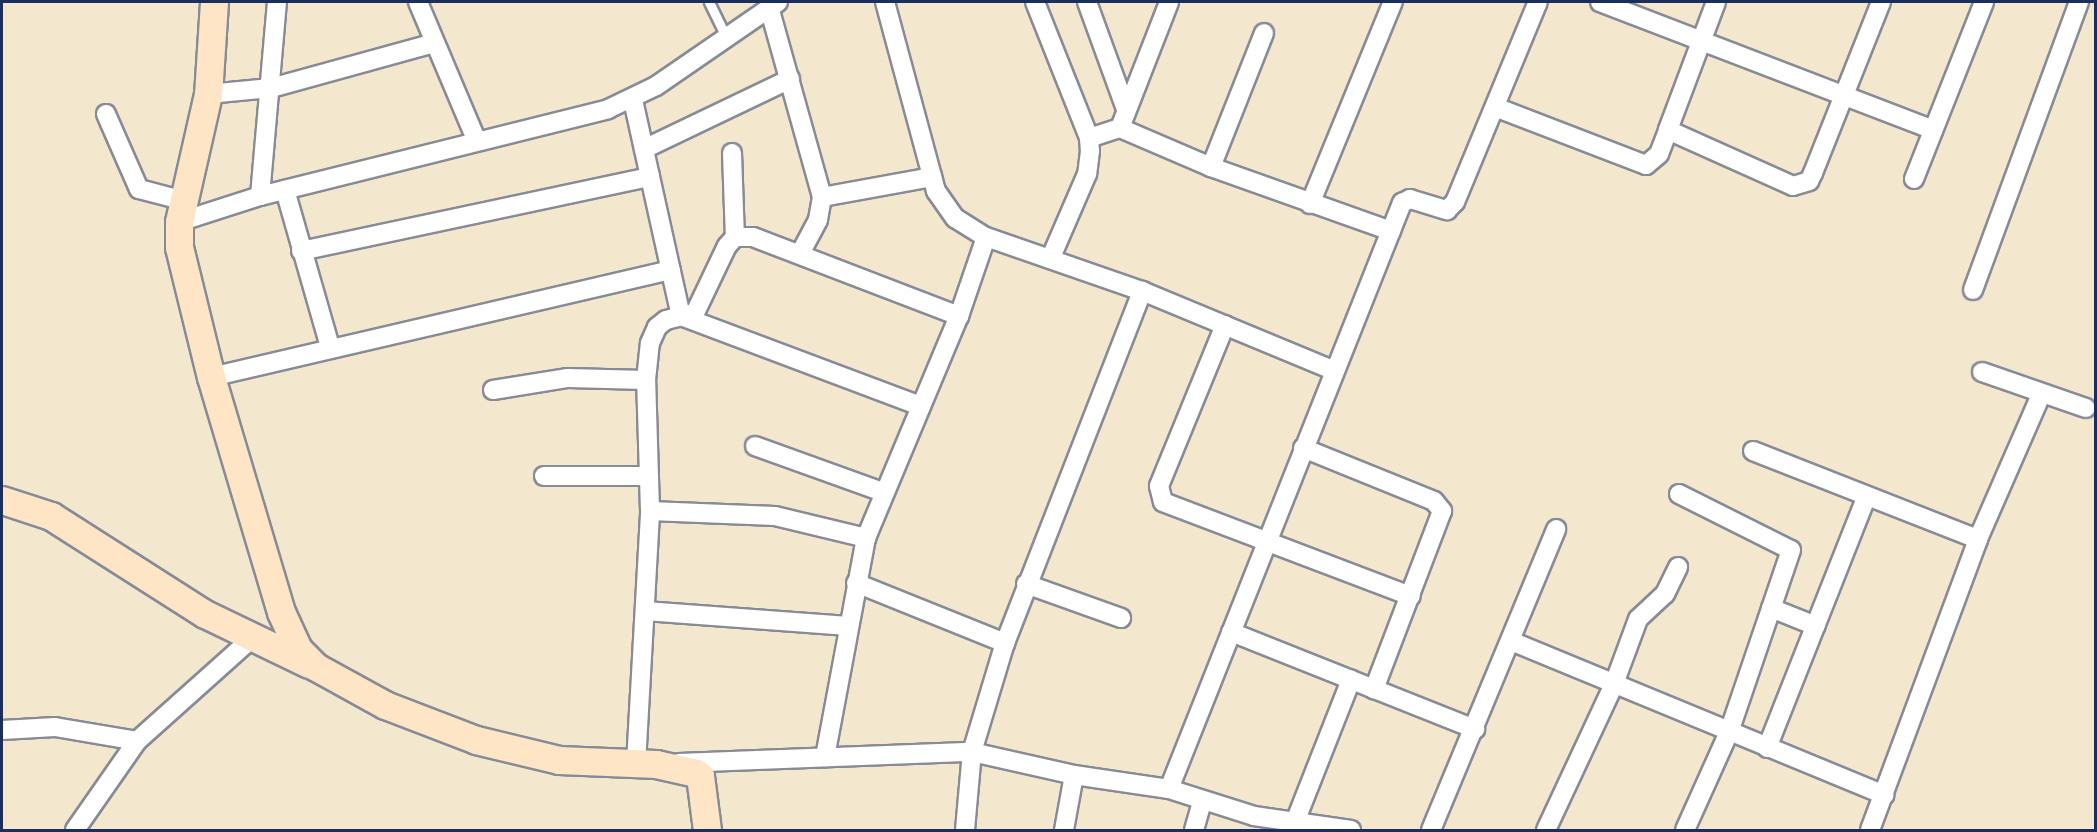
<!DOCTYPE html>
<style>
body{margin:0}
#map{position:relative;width:2097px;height:832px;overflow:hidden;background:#f3e7ce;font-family:"Architects Daughter",sans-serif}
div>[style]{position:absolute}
.roads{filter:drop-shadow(2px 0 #878b96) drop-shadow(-2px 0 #878b96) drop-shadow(0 2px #878b96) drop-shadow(0 -2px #878b96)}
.lane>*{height:9px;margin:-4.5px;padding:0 4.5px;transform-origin:4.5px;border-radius:4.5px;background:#fff}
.street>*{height:18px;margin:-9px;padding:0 9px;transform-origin:9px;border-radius:9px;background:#fff}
.secondary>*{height:27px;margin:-13.5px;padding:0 13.5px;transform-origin:13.5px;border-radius:13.5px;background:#fde5c5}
span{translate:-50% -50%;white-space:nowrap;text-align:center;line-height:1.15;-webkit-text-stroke:6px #fbf7ec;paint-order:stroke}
.frame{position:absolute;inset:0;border:3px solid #1b2f5e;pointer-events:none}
</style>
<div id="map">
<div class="roads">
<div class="lane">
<div style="left:709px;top:2px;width:39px;rotate:64deg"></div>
</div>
<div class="street">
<div style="left:418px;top:2px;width:149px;rotate:67.1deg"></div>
<div style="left:885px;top:2px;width:196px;rotate:74.9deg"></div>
<div style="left:936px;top:191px;width:33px;rotate:55deg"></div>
<div style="left:955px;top:218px;width:36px;rotate:32deg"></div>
<div style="left:986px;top:237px;width:165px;rotate:19.1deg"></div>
<div style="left:1142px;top:291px;width:207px;rotate:22.5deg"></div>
<div style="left:1035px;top:2px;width:146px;rotate:68.3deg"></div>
<div style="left:1089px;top:138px;width:13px;rotate:86deg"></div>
<div style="left:1090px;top:151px;width:23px;rotate:97deg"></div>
<div style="left:1087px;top:174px;width:90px;rotate:113.4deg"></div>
<div style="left:1087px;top:2px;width:114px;rotate:70deg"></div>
<div style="left:1600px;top:2px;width:357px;rotate:21deg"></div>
<div style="left:1716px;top:2px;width:137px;rotate:110.6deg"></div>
<div style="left:1668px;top:130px;width:137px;rotate:24.1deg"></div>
<div style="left:1793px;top:186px;width:17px;rotate:-17deg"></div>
<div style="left:1809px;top:181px;width:9px;rotate:-63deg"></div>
<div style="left:1813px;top:173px;width:184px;rotate:-68.3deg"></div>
<div style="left:769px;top:7px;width:197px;rotate:74.4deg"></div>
<div style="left:822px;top:197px;width:23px;rotate:100deg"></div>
<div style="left:818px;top:220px;width:38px;rotate:118deg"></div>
<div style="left:208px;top:94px;width:63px;rotate:-5.4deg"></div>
<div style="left:271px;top:88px;width:169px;rotate:-15.4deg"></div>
<div style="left:633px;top:100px;width:221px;rotate:77.5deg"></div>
<div style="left:681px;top:316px;width:256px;rotate:20.6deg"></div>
<div style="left:1495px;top:107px;width:162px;rotate:21deg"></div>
<div style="left:1646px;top:165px;width:17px;rotate:-40deg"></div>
<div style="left:1659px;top:154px;width:26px;rotate:-69deg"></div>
<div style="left:106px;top:114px;width:82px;rotate:66.3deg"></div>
<div style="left:139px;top:189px;width:48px;rotate:14.6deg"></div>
<div style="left:1120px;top:128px;width:135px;rotate:-68.7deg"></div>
<div style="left:1089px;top:138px;width:33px;rotate:-18deg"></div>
<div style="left:1120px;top:128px;width:99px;rotate:23.2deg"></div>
<div style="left:1211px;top:167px;width:191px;rotate:19.6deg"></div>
<div style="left:644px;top:149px;width:162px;rotate:-25.6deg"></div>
<div style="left:732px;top:153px;width:84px;rotate:88deg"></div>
<div style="left:1211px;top:167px;width:144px;rotate:-68.4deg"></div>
<div style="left:1914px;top:179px;width:190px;rotate:-68.4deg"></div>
<div style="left:285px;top:190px;width:163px;rotate:74deg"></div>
<div style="left:260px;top:196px;width:195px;rotate:-85deg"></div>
<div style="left:822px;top:197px;width:112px;rotate:-10.3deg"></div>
<div style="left:1310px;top:204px;width:218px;rotate:-67.7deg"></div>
<div style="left:179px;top:222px;width:85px;rotate:-17.8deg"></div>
<div style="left:260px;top:196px;width:359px;rotate:-14deg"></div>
<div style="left:608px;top:109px;width:53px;rotate:-25.6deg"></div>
<div style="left:656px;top:86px;width:148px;rotate:-34.5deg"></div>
<div style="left:301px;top:251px;width:357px;rotate:-12deg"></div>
<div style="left:1973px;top:290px;width:307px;rotate:-69.8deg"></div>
<div style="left:1225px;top:325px;width:174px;rotate:112.3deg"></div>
<div style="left:1159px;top:486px;width:16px;rotate:76deg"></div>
<div style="left:1163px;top:502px;width:265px;rotate:20.8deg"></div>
<div style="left:1982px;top:372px;width:110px;rotate:19.1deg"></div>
<div style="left:211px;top:377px;width:472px;rotate:-13.1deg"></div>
<div style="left:493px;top:390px;width:76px;rotate:-9.1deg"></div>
<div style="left:568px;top:378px;width:78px;rotate:1.5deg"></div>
<div style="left:755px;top:446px;width:136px;rotate:19.8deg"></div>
<div style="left:1303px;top:448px;width:141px;rotate:22deg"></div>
<div style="left:1434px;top:501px;width:13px;rotate:51deg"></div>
<div style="left:1442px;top:511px;width:191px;rotate:110.9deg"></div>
<div style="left:1753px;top:451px;width:242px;rotate:21.4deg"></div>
<div style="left:544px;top:476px;width:104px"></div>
<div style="left:1679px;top:494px;width:125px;rotate:26.6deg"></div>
<div style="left:1791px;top:550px;width:192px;rotate:108.8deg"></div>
<div style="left:1729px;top:732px;width:107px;rotate:114.2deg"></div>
<div style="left:650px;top:511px;width:125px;rotate:2.3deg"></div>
<div style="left:775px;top:516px;width:94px;rotate:13.6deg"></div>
<div style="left:856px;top:583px;width:161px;rotate:21.9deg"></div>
<div style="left:1026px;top:584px;width:101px;rotate:19.7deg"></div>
<div style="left:1771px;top:608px;width:48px;rotate:21.8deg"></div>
<div style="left:645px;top:611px;width:204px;rotate:4.2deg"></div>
<div style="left:1231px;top:632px;width:263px;rotate:21.7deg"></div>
<div style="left:1511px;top:641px;width:404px;rotate:22.4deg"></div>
<div style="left:2px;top:730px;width:53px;rotate:-3.2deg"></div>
<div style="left:55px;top:727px;width:83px;rotate:9.7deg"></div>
<div style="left:1767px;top:748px;width:271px;rotate:-68.4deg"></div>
<div style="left:825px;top:757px;width:223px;rotate:-79.4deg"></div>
<div style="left:866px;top:538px;width:241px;rotate:-67.3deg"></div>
<div style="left:959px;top:316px;width:83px;rotate:-71.1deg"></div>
<div style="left:679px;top:763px;width:293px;rotate:-2.2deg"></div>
<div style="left:972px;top:752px;width:105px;rotate:12.7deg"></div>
<div style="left:1074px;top:775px;width:96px;rotate:8.4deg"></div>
<div style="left:1169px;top:789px;width:89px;rotate:17.6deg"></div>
<div style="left:1254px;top:816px;width:98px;rotate:8.2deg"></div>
<div style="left:636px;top:764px;width:253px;rotate:-86.8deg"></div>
<div style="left:650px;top:511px;width:131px;rotate:-91.7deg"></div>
<div style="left:646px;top:380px;width:37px;rotate:-84deg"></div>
<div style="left:650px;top:343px;width:17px;rotate:-66deg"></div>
<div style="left:657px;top:327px;width:11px;rotate:-38deg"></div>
<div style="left:666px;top:320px;width:30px;rotate:-14deg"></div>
<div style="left:695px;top:313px;width:74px;rotate:-64.5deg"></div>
<div style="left:727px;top:246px;width:12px;rotate:-48deg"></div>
<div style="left:735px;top:237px;width:18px"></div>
<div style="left:753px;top:237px;width:221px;rotate:21deg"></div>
<div style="left:1169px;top:789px;width:631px;rotate:-68.32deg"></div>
<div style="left:1402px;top:203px;width:9px;rotate:-27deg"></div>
<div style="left:1410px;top:199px;width:39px;rotate:17deg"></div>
<div style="left:1447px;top:210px;width:11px;rotate:-45deg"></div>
<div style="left:1455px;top:202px;width:217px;rotate:-67.5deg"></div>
<div style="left:1295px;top:822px;width:153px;rotate:-68.5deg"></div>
<div style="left:75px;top:830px;width:108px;rotate:-55.1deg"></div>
<div style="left:137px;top:741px;width:154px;rotate:-41.8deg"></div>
<div style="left:965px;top:830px;width:78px;rotate:-84.9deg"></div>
<div style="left:972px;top:752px;width:114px;rotate:-73.2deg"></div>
<div style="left:1005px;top:643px;width:378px;rotate:-68.7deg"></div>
<div style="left:1064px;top:830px;width:56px;rotate:-79.7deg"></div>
<div style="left:1194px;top:830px;width:29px;rotate:-74deg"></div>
<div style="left:1431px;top:830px;width:326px;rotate:-67.4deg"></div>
<div style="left:1546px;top:830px;width:161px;rotate:-65deg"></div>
<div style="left:1614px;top:684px;width:69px;rotate:-69.7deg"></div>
<div style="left:1638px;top:619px;width:37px;rotate:-43deg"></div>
<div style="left:1665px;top:594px;width:30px;rotate:-64deg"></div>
<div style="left:1870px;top:830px;width:310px;rotate:-69.6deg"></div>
<div style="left:1978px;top:539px;width:157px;rotate:-66.4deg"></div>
</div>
<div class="secondary">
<div style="left:214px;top:2px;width:92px;rotate:93.7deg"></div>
<div style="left:208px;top:94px;width:131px;rotate:102.8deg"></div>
<div style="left:179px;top:222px;width:25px;rotate:90deg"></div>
<div style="left:179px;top:247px;width:134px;rotate:76.2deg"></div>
<div style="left:211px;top:377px;width:245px;rotate:73.4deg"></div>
<div style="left:281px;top:612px;width:41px;rotate:65.3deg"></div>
<div style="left:298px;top:649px;width:25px;rotate:45deg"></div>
<div style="left:316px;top:667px;width:79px;rotate:28.8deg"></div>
<div style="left:385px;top:705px;width:97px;rotate:21deg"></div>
<div style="left:476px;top:740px;width:85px;rotate:13.5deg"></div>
<div style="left:559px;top:760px;width:97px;rotate:2.4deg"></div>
<div style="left:656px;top:764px;width:41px;rotate:12.7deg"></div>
<div style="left:696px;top:773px;width:5px;rotate:37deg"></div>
<div style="left:700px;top:776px;width:54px;rotate:82.6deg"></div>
<div style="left:2px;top:500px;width:52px;rotate:18.1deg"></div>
<div style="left:51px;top:516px;width:183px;rotate:32.5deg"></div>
<div style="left:205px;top:614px;width:115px;rotate:25.7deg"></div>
</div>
</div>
<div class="frame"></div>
</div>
